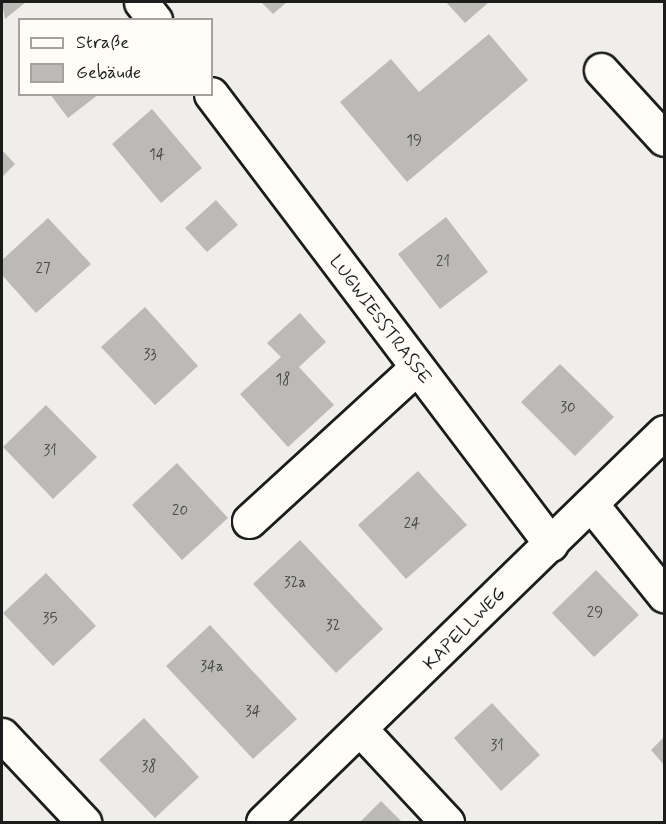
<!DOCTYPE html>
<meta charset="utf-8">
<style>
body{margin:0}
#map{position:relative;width:666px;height:824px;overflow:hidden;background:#f0eeea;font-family:Mynerve,sans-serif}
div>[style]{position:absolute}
.building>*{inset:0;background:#bbbab6}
.roads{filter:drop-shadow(2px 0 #1c1c1c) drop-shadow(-2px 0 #1c1c1c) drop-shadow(0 2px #1c1c1c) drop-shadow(0 -2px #1c1c1c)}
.minor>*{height:33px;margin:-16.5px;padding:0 16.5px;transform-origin:16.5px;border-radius:16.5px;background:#fdfcf7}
span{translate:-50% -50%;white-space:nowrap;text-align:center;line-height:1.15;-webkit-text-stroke:5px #fdfcf7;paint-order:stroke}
.number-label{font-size:15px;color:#444442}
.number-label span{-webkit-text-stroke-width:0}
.street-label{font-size:18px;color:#1c1c1c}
.frame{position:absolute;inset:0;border:3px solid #1c1c1c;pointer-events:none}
.legend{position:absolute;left:18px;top:18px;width:195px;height:78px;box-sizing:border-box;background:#fdfcf7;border:2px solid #a3a29f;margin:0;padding:8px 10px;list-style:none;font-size:18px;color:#1c1c1c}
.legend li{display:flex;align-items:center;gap:12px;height:30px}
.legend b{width:30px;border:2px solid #a3a29f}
</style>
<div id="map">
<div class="building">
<div style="clip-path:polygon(2px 2px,26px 2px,5px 19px)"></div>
<div style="clip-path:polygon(261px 2px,287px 2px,273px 14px)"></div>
<div style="clip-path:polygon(446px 2px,489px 2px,465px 23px)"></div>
<div style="clip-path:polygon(489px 34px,528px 80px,407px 182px,340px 102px,391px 59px,419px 92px)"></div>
<div style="clip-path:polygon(50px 94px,99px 94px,68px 118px)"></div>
<div style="clip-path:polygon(152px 109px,202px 168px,161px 203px,112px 144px)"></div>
<div style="clip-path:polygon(2px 150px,15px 164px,2px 177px)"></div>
<div style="clip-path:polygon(216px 200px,238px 225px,207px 252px,185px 228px)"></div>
<div style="clip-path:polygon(446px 217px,488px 272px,440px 309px,398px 254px)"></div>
<div style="clip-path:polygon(48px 218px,91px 264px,36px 313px,2px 275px,2px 260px)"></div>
<div style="clip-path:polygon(145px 307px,198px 366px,155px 405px,101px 347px)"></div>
<div style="clip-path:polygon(300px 313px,326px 342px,299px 367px,334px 405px,288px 447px,240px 394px,281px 357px,267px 343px)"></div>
<div style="clip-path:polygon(560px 364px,614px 417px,575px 456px,521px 402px)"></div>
<div style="clip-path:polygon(46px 405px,97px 457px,53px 499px,3px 447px)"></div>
<div style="clip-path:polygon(177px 463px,228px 518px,182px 560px,132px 505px)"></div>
<div style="clip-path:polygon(418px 471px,467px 525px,406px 579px,358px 525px)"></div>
<div style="clip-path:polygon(300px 540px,383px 629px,336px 673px,253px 584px)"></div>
<div style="clip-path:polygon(596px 570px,639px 615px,594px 657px,552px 613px)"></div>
<div style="clip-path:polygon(46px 573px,96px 626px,53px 666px,3px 613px)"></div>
<div style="clip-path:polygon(210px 625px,297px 719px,253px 759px,166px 666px)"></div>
<div style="clip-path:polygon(492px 703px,540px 755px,501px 791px,454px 738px)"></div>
<div style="clip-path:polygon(144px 718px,199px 777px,155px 818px,99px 760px)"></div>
<div style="clip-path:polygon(664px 737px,664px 765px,651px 750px)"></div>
<div style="clip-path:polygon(381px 801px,402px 822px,360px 822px)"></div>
</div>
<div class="roads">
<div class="minor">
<div style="left:141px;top:2px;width:23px;rotate:52deg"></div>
<div style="left:601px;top:70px;width:93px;rotate:47.6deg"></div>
<div style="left:211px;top:94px;width:564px;rotate:52.93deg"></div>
<div style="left:591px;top:504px;width:117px;rotate:51.3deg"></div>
<div style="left:249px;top:521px;width:226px;rotate:-42.5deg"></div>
<div style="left:362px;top:731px;width:125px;rotate:47deg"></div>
<div style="left:2px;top:735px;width:120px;rotate:46.7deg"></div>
<div style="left:263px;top:822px;width:559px;rotate:-44.2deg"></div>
</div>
</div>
<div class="number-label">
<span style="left:414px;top:142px">19</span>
<span style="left:157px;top:156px">14</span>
<span style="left:443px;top:263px">21</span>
<span style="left:43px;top:270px">27</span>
<span style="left:150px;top:356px">33</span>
<span style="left:283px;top:381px">18</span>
<span style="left:568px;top:409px">30</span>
<span style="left:50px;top:452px">31</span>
<span style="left:180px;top:512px">20</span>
<span style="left:412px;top:525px">24</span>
<span style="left:295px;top:584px">32a</span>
<span style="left:595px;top:614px">29</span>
<span style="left:50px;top:620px">35</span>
<span style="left:333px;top:627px">32</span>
<span style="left:212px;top:668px">34a</span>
<span style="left:253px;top:713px">34</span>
<span style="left:497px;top:747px">31</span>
<span style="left:149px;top:768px">38</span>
</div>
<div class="street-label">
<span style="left:380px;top:320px;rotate:53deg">LUGWIESSTRASSE</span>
<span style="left:465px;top:629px;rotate:-45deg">KAPELLWEG</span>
</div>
<div class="frame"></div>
<ul class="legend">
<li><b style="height:8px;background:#fdfcf7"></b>Straße</li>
<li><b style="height:16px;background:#bbbab6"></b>Gebäude</li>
</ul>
</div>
